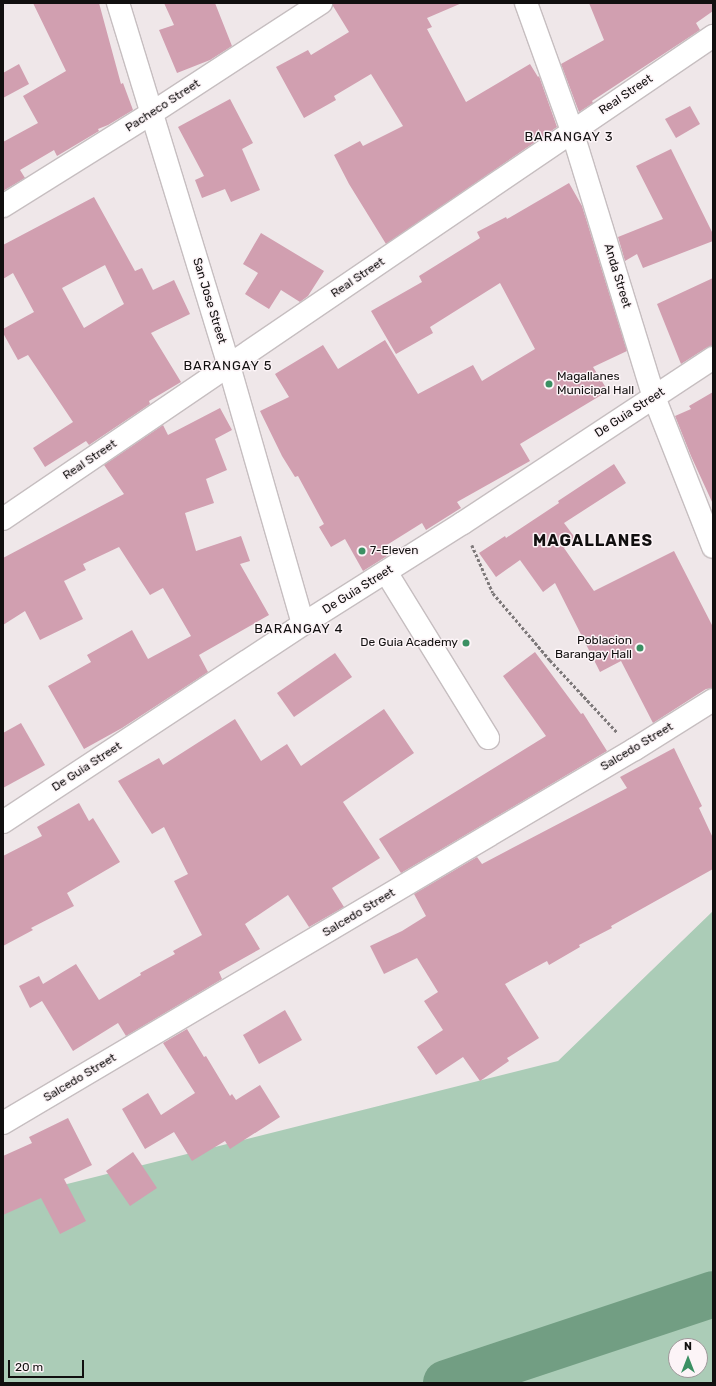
<!DOCTYPE html>
<style>
body{margin:0}
#map{position:relative;width:716px;height:1386px;overflow:hidden;background:#efe7e9;font-family:Rubik,sans-serif}
div>[style]{position:absolute}
.green>*{inset:0;background:#abccb7}
.river>*{height:46px;margin:-23px;padding:0 23px;transform-origin:23px;border-radius:23px;background:#729e83}
.building>*{inset:0;background:#d19fb0}
.path>*{height:2.5px;margin-top:-1.25px;transform-origin:0;background:repeating-linear-gradient(90deg,#7e797a 0 3px,transparent 0 5px)}
.roads{filter:drop-shadow(1px 0 #c6bec0) drop-shadow(-1px 0 #c6bec0) drop-shadow(0 1px #c6bec0) drop-shadow(0 -1px #c6bec0)}
.minor>*{height:22px;margin:-11px;padding:0 11px;transform-origin:11px;border-radius:11px;background:#fff}
.major>*{height:22px;margin:-11px;padding:0 11px;transform-origin:11px;border-radius:11px;background:#fff}
.dots>*{width:11px;height:11px;translate:-50% -50%;box-sizing:border-box;border:2px solid #fcf4f7;border-radius:50%}
span{translate:-50% -50%;white-space:nowrap;text-align:center;line-height:1.15;-webkit-text-stroke:3px #fcf4f7;paint-order:stroke}
.street-label{font-size:12px;color:#110f0f}
.poi-label{font-size:12px;color:#110f0f}
.left{translate:0 -50%;text-align:left}
.right{translate:-100% -50%;text-align:right}
.neighbourhood-label{font-size:13px;color:#110f0f;letter-spacing:1px}
.district-label{font-size:16px;color:#110f0f;font-weight:700;letter-spacing:1px}
.frame{position:absolute;inset:0;border:4px solid #110f0f;pointer-events:none}
.north{position:absolute;left:668px;top:1338px;width:40px;height:40px;box-sizing:border-box;background:#fcf4f7;border:1px solid #9e989a;border-radius:50%;rotate:0deg;font-size:11px;font-weight:700;line-height:16px;text-align:center;color:#110f0f}
.north::after{content:'';display:block;margin:auto;width:14px;height:18px;background:#3b9063;clip-path:polygon(50% 0,100% 100%,50% 72%,0 100%)}
.scale{position:absolute;left:8px;top:1360px;width:76px;height:18px;box-sizing:border-box;border:2px solid #110f0f;border-top:0;padding-left:5px;font-size:12px;line-height:14px;white-space:nowrap;color:#110f0f;-webkit-text-stroke:3px #fcf4f7;paint-order:stroke}
</style>
<div id="map">
<div class="green">
<div style="clip-path:polygon(evenodd,713px 911px,713px 1383px,3px 1383px,3px 1200px,558px 1061px,713px 911px,676px 1346px,700px 1346px,700px 1370px,676px 1370px,676px 1346px)"></div>
</div>
<div class="river">
<div style="left:446px;top:1383px;width:281px;rotate:-18.4deg"></div>
</div>
<div class="building">
<div style="clip-path:polygon(33px 3px,99px 3px,121px 84px,123px 83px,133px 110px,108px 125px,98px 129px,99px 131px,57px 156px,54px 150px,20px 170px,25px 178px,3px 191px,3px 142px,38px 123px,23px 96px,66px 71px)"></div>
<div style="clip-path:polygon(164px 3px,215px 3px,232px 46px,210px 60px,177px 73px,159px 30px,174px 25px)"></div>
<div style="clip-path:polygon(333px 3px,462px 3px,427px 18px,432px 27px,427px 29px,466px 102px,530px 64px,538px 77px,539px 76px,557px 127px,386px 244px,349px 184px,334px 155px,360px 141px,363px 146px,403px 126px,371px 74px,334px 96px,336px 100px,304px 118px,276px 67px,308px 50px,311px 55px,349px 32px,333px 6px)"></div>
<div style="clip-path:polygon(589px 3px,713px 3px,713px 11px,696px 23px,700px 30px,592px 101px,593px 103px,579px 112px,561px 64px,604px 40px)"></div>
<div style="clip-path:polygon(19px 64px,29px 84px,3px 98px,3px 73px)"></div>
<div style="clip-path:polygon(230px 99px,253px 143px,242px 149px,260px 190px,231px 202px,225px 189px,202px 198px,195px 180px,204px 176px,178px 127px)"></div>
<div style="clip-path:polygon(690px 106px,700px 124px,676px 138px,665px 119px)"></div>
<div style="clip-path:polygon(671px 149px,713px 234px,713px 241px,643px 268px,637px 254px,625px 261px,618px 237px,663px 219px,636px 166px)"></div>
<div style="clip-path:polygon(569px 183px,582px 206px,627px 351px,593px 367px,608px 391px,520px 444px,530px 461px,457px 502px,461px 508px,426px 530px,422px 523px,382px 548px,387px 556px,363px 571px,345px 539px,331px 547px,319px 527px,324px 524px,298px 476px,295px 477px,282px 456px,260px 411px,289px 397px,275px 374px,323px 345px,338px 369px,385px 340px,418px 394px,473px 365px,482px 381px,535px 349px,500px 283px,430px 327px,433px 333px,396px 354px,371px 311px,422px 282px,419px 276px,480px 238px,477px 232px,506px 217px,507px 219px)"></div>
<div style="clip-path:polygon(evenodd,94px 197px,135px 271px,142px 268px,153px 290px,174px 280px,190px 314px,151px 333px,181px 382px,149px 401px,150px 404px,89px 445px,86px 441px,45px 467px,33px 448px,73px 422px,28px 355px,18px 360px,3px 333px,3px 329px,34px 312px,13px 273px,3px 279px,3px 245px,94px 197px,105px 265px,124px 304px,84px 328px,62px 288px,105px 265px)"></div>
<div style="clip-path:polygon(261px 233px,324px 271px,308px 296px,300px 302px,281px 290px,269px 309px,245px 294px,258px 273px,243px 264px)"></div>
<div style="clip-path:polygon(713px 278px,713px 346px,706px 348px,681px 364px,657px 304px)"></div>
<div style="clip-path:polygon(713px 392px,713px 504px,691px 456px,675px 416px,691px 409px,689px 406px)"></div>
<div style="clip-path:polygon(220px 408px,232px 430px,215px 439px,227px 470px,206px 479px,214px 503px,185px 513px,196px 551px,241px 536px,250px 561px,240px 564px,269px 615px,199px 655px,208px 672px,122px 728px,84px 749px,48px 686px,91px 662px,87px 655px,132px 630px,148px 659px,191px 636px,163px 588px,150px 595px,119px 547px,83px 564px,86px 570px,64px 581px,83px 619px,40px 640px,25px 611px,3px 625px,3px 558px,124px 494px,104px 465px,163px 425px,168px 435px)"></div>
<div style="clip-path:polygon(614px 464px,626px 483px,564px 523px,576px 539px,564px 548px,594px 591px,674px 551px,713px 627px,713px 688px,706px 689px,653px 723px,621px 661px,600px 672px,555px 583px,543px 592px,520px 560px,496px 577px,479px 553px,505px 536px,506px 538px,559px 503px,558px 501px)"></div>
<div style="clip-path:polygon(535px 652px,581px 714px,583px 713px,607px 751px,401px 873px,379px 839px,546px 736px,503px 676px)"></div>
<div style="clip-path:polygon(335px 653px,352px 677px,294px 717px,277px 693px)"></div>
<div style="clip-path:polygon(384px 709px,414px 753px,343px 802px,380px 858px,332px 888px,344px 907px,309px 927px,288px 895px,245px 924px,260px 949px,219px 972px,222px 979px,126px 1036px,118px 1023px,73px 1051px,42px 1001px,30px 1008px,19px 986px,39px 976px,43px 984px,76px 964px,99px 1000px,141px 975px,140px 973px,175px 954px,173px 951px,202px 935px,174px 881px,188px 874px,164px 827px,152px 834px,118px 781px,159px 758px,163px 765px,235px 719px,261px 761px,287px 744px,301px 766px)"></div>
<div style="clip-path:polygon(21px 723px,45px 765px,3px 788px,3px 733px)"></div>
<div style="clip-path:polygon(674px 748px,702px 806px,699px 808px,713px 838px,713px 869px,611px 926px,612px 928px,579px 945px,580px 947px,549px 965px,547px 961px,505px 984px,539px 1038px,507px 1058px,509px 1061px,480px 1081px,463px 1057px,436px 1075px,417px 1047px,443px 1030px,424px 1001px,438px 992px,417px 958px,384px 974px,370px 946px,402px 931px,426px 916px,414px 894px,477px 857px,482px 864px,627px 788px,620px 777px)"></div>
<div style="clip-path:polygon(79px 803px,89px 821px,93px 818px,120px 862px,67px 893px,74px 906px,31px 928px,33px 930px,3px 946px,3px 856px,42px 836px,37px 827px)"></div>
<div style="clip-path:polygon(285px 1010px,302px 1040px,259px 1064px,243px 1035px)"></div>
<div style="clip-path:polygon(187px 1029px,204px 1057px,206px 1056px,230px 1096px,232px 1094px,236px 1100px,260px 1085px,280px 1117px,230px 1149px,225px 1141px,192px 1161px,174px 1132px,145px 1149px,122px 1109px,148px 1093px,161px 1115px,195px 1093px,163px 1043px)"></div>
<div style="clip-path:polygon(68px 1118px,92px 1165px,64px 1179px,86px 1221px,60px 1234px,41px 1198px,3px 1215px,3px 1156px,32px 1143px,29px 1137px)"></div>
<div style="clip-path:polygon(133px 1152px,157px 1188px,130px 1206px,106px 1171px)"></div>
</div>
<div class="path">
<div style="left:472px;top:545px;width:52px;rotate:66.4deg"></div>
<div style="left:493px;top:593px;width:88px;rotate:49.6deg"></div>
<div style="left:550px;top:660px;width:98px;rotate:47.1deg"></div>
</div>
<div class="roads">
<div class="minor">
<div style="left:526px;top:3px;width:136px;rotate:70.2deg"></div>
<div style="left:572px;top:131px;width:278px;rotate:72.9deg"></div>
<div style="left:654px;top:397px;width:161px;rotate:68.5deg"></div>
<div style="left:3px;top:206px;width:176px;rotate:-32deg"></div>
<div style="left:152px;top:113px;width:202px;rotate:-33.1deg"></div>
<div style="left:3px;top:519px;width:859px;rotate:-34.23deg"></div>
<div style="left:386px;top:572px;width:195px;rotate:58.4deg"></div>
<div style="left:303px;top:624px;width:189px;rotate:-32.3deg"></div>
<div style="left:463px;top:523px;width:300px;rotate:-33.4deg"></div>
<div style="left:3px;top:1123px;width:734px;rotate:-30.62deg"></div>
<div style="left:635px;top:749px;width:92px;rotate:-32.1deg"></div>
</div>
<div class="major">
<div style="left:3px;top:822px;width:359px;rotate:-33.4deg"></div>
<div style="left:303px;top:624px;width:268px;rotate:-106deg"></div>
<div style="left:229px;top:366px;width:380px;rotate:-107deg"></div>
</div>
</div>
<div class="dots">
<div style="left:549px;top:384px;background:#3b9063"></div>
<div style="left:362px;top:551px;background:#3b9063"></div>
<div style="left:466px;top:643px;background:#3b9063"></div>
<div style="left:640px;top:648px;background:#3b9063"></div>
</div>
<div class="street-label">
<span style="left:626px;top:95px;rotate:-34deg">Real Street</span>
<span style="left:163px;top:106px;rotate:-33deg">Pacheco Street</span>
<span style="left:617px;top:276px;rotate:73deg">Anda Street</span>
<span style="left:358px;top:278px;rotate:-34deg">Real Street</span>
<span style="left:209px;top:301px;rotate:73deg">San Jose Street</span>
<span style="left:630px;top:413px;rotate:-33deg">De Guia Street</span>
<span style="left:90px;top:460px;rotate:-34deg">Real Street</span>
<span style="left:358px;top:590px;rotate:-32deg">De Guia Street</span>
<span style="left:637px;top:747px;rotate:-31deg">Salcedo Street</span>
<span style="left:87px;top:767px;rotate:-33deg">De Guia Street</span>
<span style="left:359px;top:913px;rotate:-31deg">Salcedo Street</span>
<span style="left:80px;top:1078px;rotate:-31deg">Salcedo Street</span>
</div>
<div class="poi-label">
<span class="left" style="left:557px;top:384px">Magallanes<br>Municipal Hall</span>
<span class="left" style="left:370px;top:551px">7-Eleven</span>
<span class="right" style="left:632px;top:648px">Poblacion<br>Barangay Hall</span>
<span class="right" style="left:458px;top:643px">De Guia Academy</span>
</div>
<div class="neighbourhood-label">
<span style="left:569px;top:137px">BARANGAY 3</span>
<span style="left:228px;top:366px">BARANGAY 5</span>
<span style="left:299px;top:629px">BARANGAY 4</span>
</div>
<div class="district-label">
<span style="left:593px;top:541px">MAGALLANES</span>
</div>
<div class="frame"></div>
<div class="north">N</div>
<div class="scale">20 m</div>
</div>
